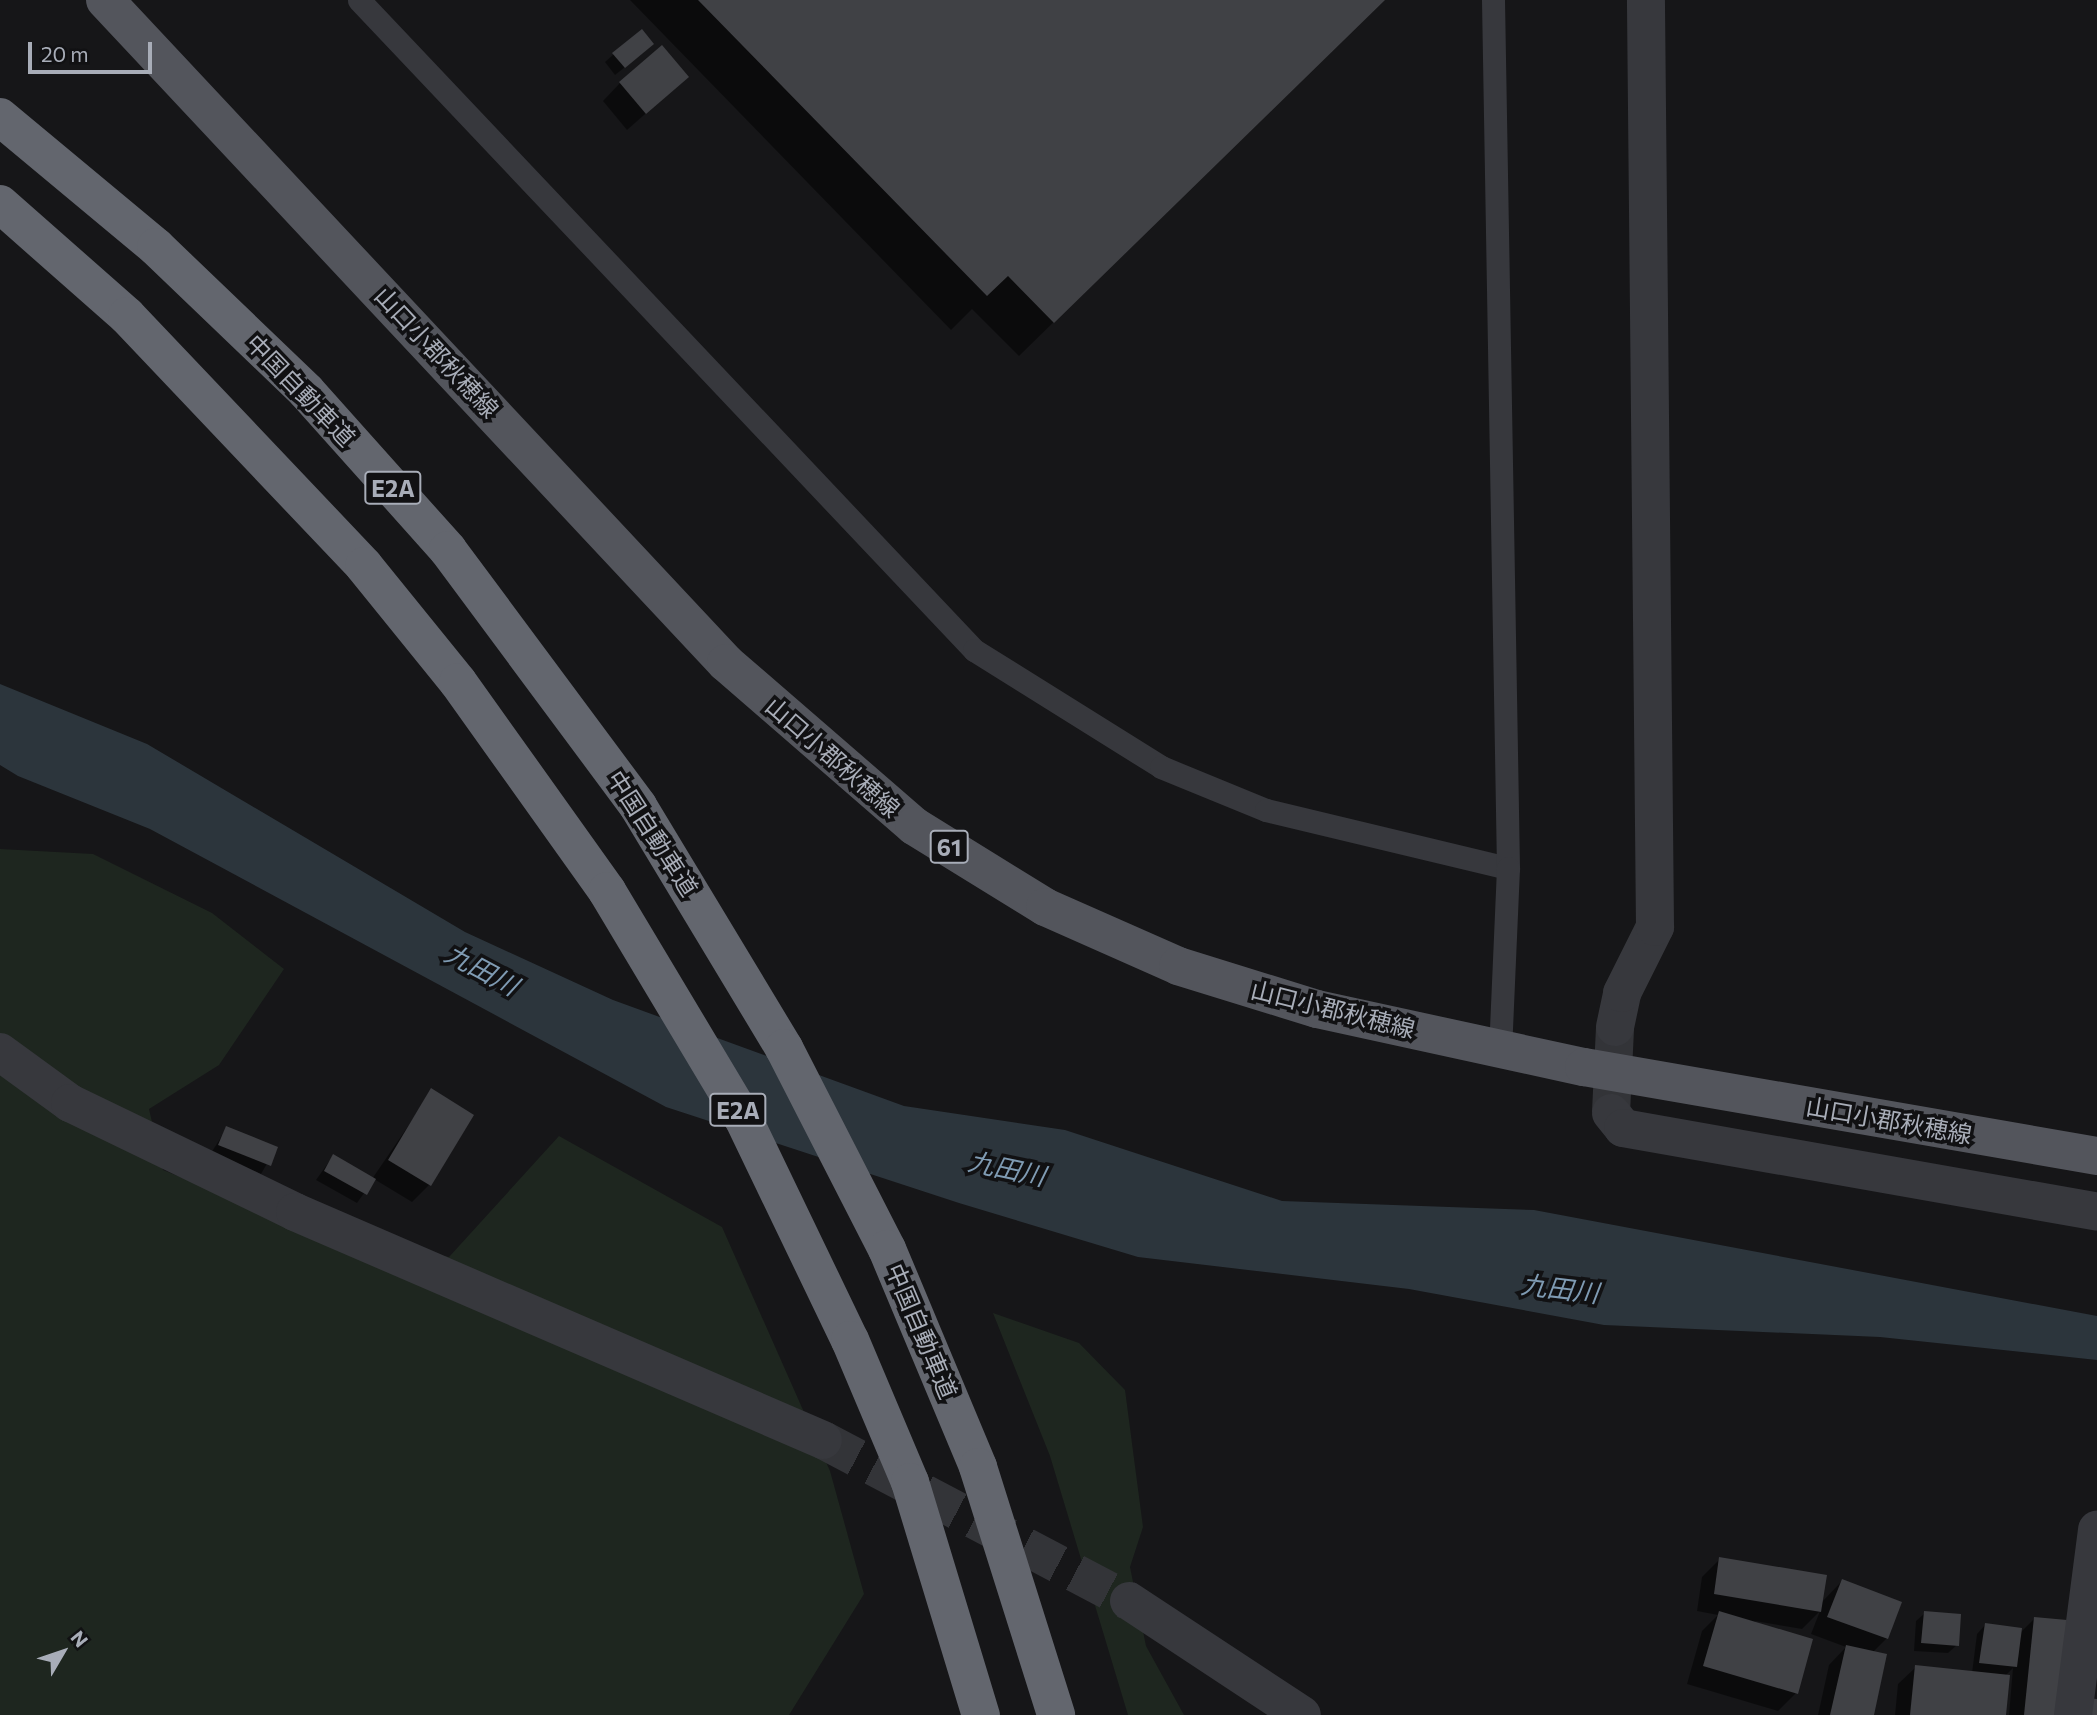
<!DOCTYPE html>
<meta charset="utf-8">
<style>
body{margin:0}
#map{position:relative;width:2097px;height:1715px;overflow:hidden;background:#161618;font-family:Commissioner,"Noto Sans JP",sans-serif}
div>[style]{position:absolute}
.green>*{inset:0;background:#1e261f}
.water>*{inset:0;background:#2c353c}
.shadow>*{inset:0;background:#0007}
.building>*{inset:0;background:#404145}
.minor-tunnel>*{height:38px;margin-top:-19px;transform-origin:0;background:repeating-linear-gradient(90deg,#333438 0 38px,transparent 0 57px)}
.service>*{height:23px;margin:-11.5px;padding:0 11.5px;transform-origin:11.5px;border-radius:11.5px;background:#37383d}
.minor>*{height:38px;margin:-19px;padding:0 19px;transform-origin:19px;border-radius:19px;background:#37383d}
.primary>*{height:38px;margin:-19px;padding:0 19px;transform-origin:19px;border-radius:19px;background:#53555c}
.motorway>*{height:38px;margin:-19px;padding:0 19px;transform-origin:19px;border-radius:19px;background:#63666e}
span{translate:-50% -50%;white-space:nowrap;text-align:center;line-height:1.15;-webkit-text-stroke:7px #111113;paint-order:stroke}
.shield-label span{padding:2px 5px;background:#111113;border:2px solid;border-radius:5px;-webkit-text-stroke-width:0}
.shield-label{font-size:23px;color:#a8adb8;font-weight:700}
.street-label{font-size:24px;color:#a8adb8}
.water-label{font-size:26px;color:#7f9bb3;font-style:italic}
.north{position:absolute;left:28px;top:1617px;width:70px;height:70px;-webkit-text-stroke:5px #111113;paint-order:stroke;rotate:51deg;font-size:19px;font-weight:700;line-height:28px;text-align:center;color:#a8adb8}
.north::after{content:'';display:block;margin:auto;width:24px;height:32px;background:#a8adb8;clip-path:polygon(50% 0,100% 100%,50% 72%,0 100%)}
.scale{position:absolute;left:28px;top:42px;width:124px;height:32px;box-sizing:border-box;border:4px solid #a8adb8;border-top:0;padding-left:9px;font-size:21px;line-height:24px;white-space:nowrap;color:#a8adb8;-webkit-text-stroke:5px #111113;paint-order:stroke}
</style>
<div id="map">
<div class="green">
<div style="clip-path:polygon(0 849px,93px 854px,212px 913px,284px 969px,219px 1065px,149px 1109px,163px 1170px,316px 1232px,449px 1257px,559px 1136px,722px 1227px,830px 1471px,864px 1594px,789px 1715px,0 1715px)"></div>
<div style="clip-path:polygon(993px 1313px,1079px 1343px,1125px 1390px,1143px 1527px,1130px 1567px,1146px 1646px,1184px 1715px,1128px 1715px,1050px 1456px)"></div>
</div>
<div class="water">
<div style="clip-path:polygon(0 684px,147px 744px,465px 932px,613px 1000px,904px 1106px,1065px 1130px,1282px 1201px,1534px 1210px,2097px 1316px,2097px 1360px,1880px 1337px,1604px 1325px,1409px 1289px,1138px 1257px,959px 1203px,666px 1107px,150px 829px,18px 776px,0 765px)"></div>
</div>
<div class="shadow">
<div style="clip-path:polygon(630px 0,1383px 0,1019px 356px,972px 309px,951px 330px)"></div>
<div style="clip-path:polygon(644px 52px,615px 75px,605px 62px,614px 54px)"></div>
<div style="clip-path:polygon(687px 77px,627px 130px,603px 101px,620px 83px)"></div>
<div style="clip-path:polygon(432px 1091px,430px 1184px,412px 1202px,374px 1179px,357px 1203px,316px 1180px,333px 1156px,372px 1179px)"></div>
<div style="clip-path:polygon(227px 1128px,276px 1148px,261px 1174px,211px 1153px)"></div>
<div style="clip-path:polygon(1720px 1559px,1821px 1603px,1842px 1581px,1887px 1638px,1872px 1653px,1872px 1715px,1818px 1715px,1829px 1665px,1846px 1647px,1811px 1634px,1820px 1611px,1802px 1629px,1755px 1621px,1796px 1693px,1778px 1711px,1687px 1684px,1702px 1631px,1718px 1615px,1697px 1611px,1702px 1577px)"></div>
<div style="clip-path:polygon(1925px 1613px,1957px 1645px,1948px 1653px,1914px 1651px,1916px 1621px)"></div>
<div style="clip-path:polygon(2034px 1619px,2056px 1715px,2009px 1715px,2013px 1668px,2005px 1676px,2004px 1715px,1895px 1715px,1898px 1684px,1916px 1667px,1972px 1673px,1977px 1634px,1985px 1625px,2019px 1634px)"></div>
</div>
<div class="building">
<div style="clip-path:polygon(698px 0,1385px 0,1054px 323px,1008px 276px,987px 296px)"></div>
<div style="clip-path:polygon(642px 29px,654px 44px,625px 68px,612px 53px)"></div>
<div style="clip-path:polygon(662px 45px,689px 77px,646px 114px,619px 82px)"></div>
<div style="clip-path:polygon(431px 1088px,474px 1115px,431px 1186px,388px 1160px)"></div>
<div style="clip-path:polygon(226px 1126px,278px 1147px,271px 1166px,218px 1145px)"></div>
<div style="clip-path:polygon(333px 1154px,376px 1179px,367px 1195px,324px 1171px)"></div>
<div style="clip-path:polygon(1719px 1557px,1827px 1575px,1821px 1612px,1714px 1594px)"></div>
<div style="clip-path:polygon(1842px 1579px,1902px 1602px,1888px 1639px,1827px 1617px)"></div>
<div style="clip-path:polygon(1719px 1611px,1813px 1639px,1798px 1694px,1703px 1666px)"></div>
<div style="clip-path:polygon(1924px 1611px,1961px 1614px,1959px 1646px,1921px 1643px)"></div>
<div style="clip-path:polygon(2034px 1617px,2067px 1620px,2057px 1715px,2024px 1715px)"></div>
<div style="clip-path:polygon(1985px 1623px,2022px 1628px,2017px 1667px,1979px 1663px)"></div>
<div style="clip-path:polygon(1846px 1645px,1887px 1654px,1874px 1715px,1830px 1715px)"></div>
<div style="clip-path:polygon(1915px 1665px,2010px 1675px,2006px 1715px,1910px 1715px)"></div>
<div style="clip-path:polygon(2087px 1698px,2097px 1699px,2097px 1715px,2085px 1715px)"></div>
</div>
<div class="minor-tunnel">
<div style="left:1611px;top:1113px;width:86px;rotate:-87.3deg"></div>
<div style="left:823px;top:1440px;width:346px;rotate:27.8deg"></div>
</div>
<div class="service">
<div style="left:359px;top:0;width:895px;rotate:46.58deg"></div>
<div style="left:974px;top:650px;width:221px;rotate:32deg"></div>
<div style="left:1161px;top:767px;width:113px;rotate:22.3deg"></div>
<div style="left:1266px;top:810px;width:249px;rotate:13.5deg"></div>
<div style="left:1493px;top:0;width:868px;rotate:89.01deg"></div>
<div style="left:1508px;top:868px;width:180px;rotate:92.5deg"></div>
</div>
<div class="minor">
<div style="left:1615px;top:1027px;width:35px;rotate:-78deg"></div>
<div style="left:1622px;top:993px;width:74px;rotate:-63.4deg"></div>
<div style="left:1655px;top:927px;width:927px;rotate:-90.56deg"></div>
<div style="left:0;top:1052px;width:87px;rotate:36.1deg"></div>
<div style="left:70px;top:1103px;width:250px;rotate:25.8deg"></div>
<div style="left:295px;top:1212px;width:575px;rotate:23.36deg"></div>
<div style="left:1611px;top:1113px;width:19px;rotate:51deg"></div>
<div style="left:1623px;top:1128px;width:481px;rotate:10deg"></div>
<div style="left:1129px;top:1601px;width:207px;rotate:33.4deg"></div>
<div style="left:2073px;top:1715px;width:187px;rotate:-82.6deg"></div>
</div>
<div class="primary">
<div style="left:105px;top:0;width:908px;rotate:46.87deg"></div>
<div style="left:726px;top:663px;width:249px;rotate:40.9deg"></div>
<div style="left:914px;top:826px;width:154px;rotate:31.7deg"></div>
<div style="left:1045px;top:907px;width:145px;rotate:23.9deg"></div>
<div style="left:1178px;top:966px;width:145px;rotate:17.2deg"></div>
<div style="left:1317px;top:1009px;width:273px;rotate:12.3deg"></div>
<div style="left:1584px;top:1067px;width:521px;rotate:9.84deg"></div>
</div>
<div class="motorway">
<div style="left:0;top:117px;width:203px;rotate:39.8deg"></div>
<div style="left:156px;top:247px;width:208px;rotate:43.8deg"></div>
<div style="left:306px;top:391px;width:213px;rotate:48.2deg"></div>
<div style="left:448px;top:550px;width:319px;rotate:53.4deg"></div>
<div style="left:638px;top:806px;width:283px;rotate:58.9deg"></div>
<div style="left:784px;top:1048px;width:226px;rotate:62.9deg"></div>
<div style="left:887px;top:1249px;width:236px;rotate:67.3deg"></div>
<div style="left:978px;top:1467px;width:260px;rotate:72.5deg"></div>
<div style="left:0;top:204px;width:169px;rotate:41.4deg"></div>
<div style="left:127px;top:316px;width:344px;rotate:46.5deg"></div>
<div style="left:364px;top:566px;width:149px;rotate:51deg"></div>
<div style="left:458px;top:682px;width:257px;rotate:54.5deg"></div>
<div style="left:607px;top:891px;width:265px;rotate:59.1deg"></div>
<div style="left:743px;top:1118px;width:246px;rotate:64.3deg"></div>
<div style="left:850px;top:1340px;width:154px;rotate:67.1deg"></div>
<div style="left:910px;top:1482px;width:244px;rotate:73.1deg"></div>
</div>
<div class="shield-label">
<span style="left:393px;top:488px">E2A</span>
<span style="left:949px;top:847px">61</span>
<span style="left:738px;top:1110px">E2A</span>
</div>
<div class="street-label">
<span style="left:437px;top:352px;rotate:47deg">山口小郡秋穂線</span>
<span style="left:301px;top:390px;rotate:46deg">中国自動車道</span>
<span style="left:833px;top:757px;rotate:41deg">山口小郡秋穂線</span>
<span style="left:653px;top:833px;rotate:57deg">中国自動車道</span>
<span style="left:1333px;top:1009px;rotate:14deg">山口小郡秋穂線</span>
<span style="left:1889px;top:1120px;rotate:10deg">山口小郡秋穂線</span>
<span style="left:922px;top:1331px;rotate:67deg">中国自動車道</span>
</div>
<div class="water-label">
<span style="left:482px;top:969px;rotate:28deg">九田川</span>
<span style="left:1007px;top:1168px;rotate:12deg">九田川</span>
<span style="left:1560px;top:1288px;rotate:7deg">九田川</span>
</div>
<div class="north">N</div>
<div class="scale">20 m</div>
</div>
